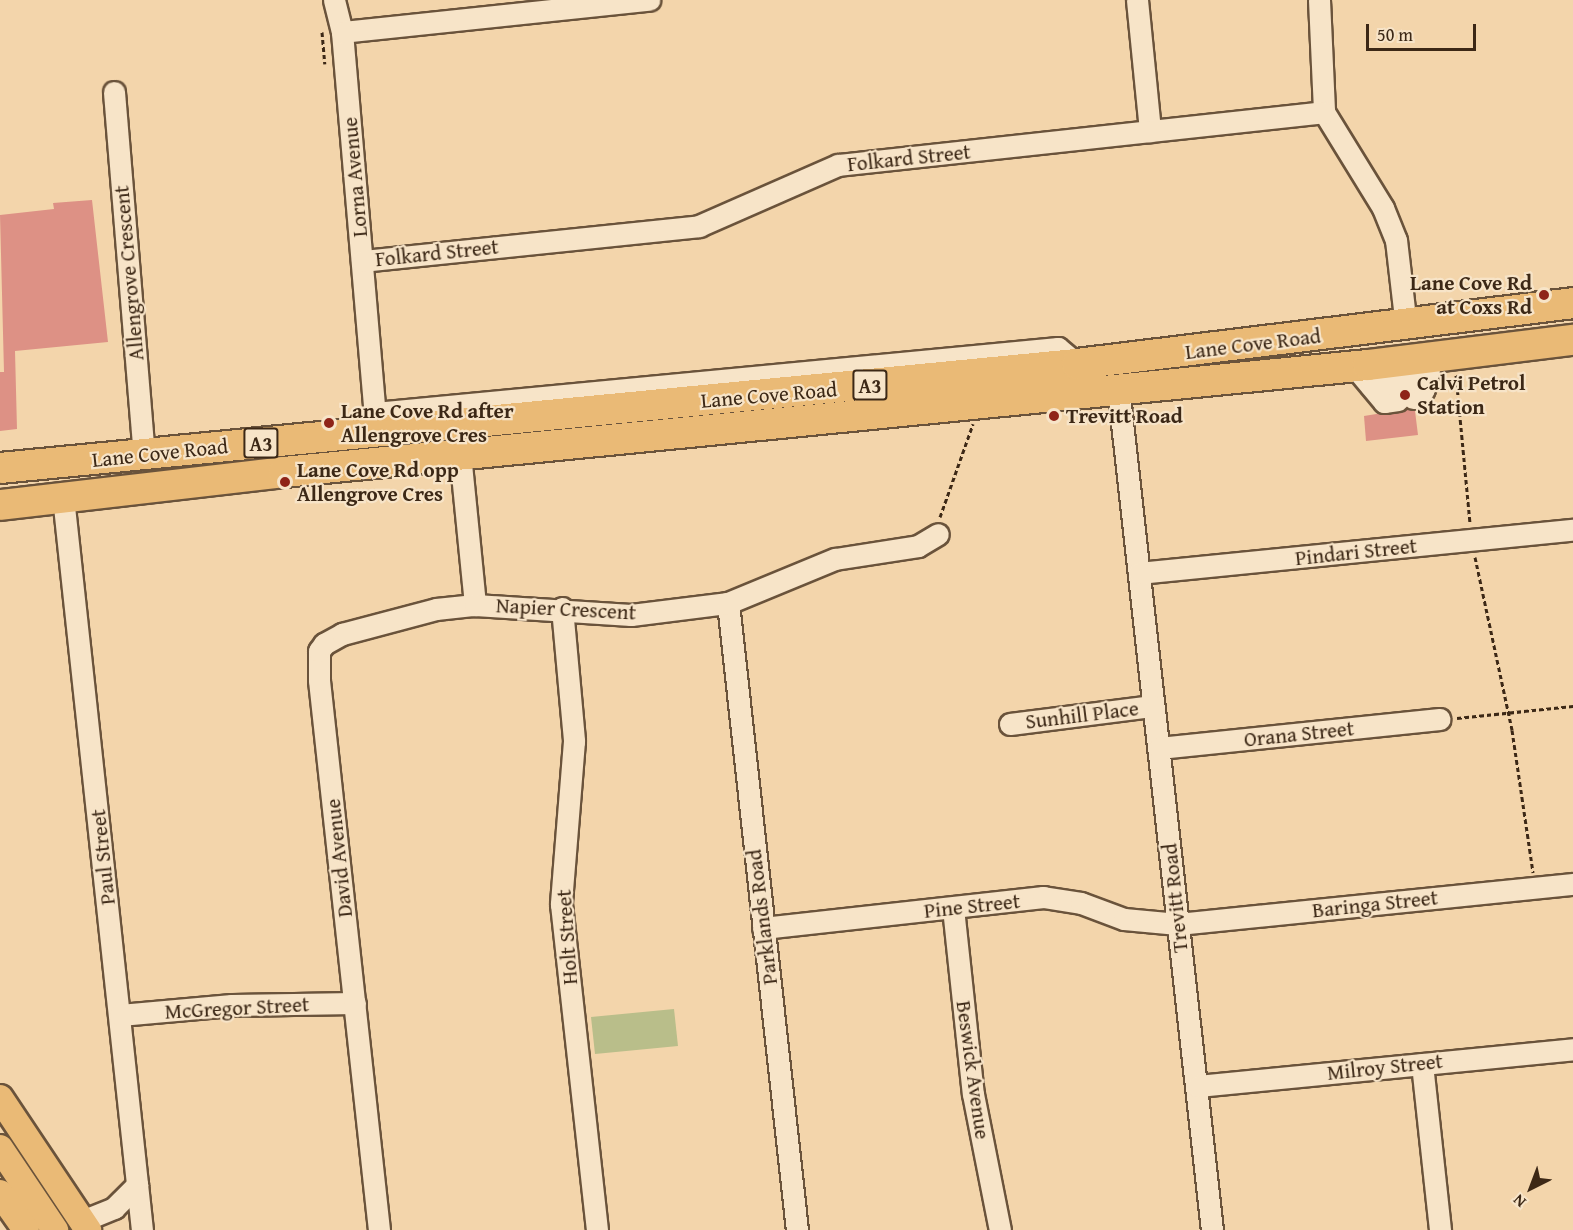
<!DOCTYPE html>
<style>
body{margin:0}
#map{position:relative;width:1573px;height:1230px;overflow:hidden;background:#f3d5ab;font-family:"Gentium Book Plus",serif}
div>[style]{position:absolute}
.green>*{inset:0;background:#b9be8a}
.building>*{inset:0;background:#dd9185}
.path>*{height:3px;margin-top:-1.5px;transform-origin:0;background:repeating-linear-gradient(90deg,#3c2816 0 4.5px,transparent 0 7.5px)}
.roads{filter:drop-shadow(2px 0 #6a533b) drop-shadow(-2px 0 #6a533b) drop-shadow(0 2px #6a533b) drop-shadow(0 -2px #6a533b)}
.minor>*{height:21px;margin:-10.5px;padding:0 10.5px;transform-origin:10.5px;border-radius:10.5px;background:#f7e4c8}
.major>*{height:26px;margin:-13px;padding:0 13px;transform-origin:13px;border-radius:13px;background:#eaba76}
.highway>*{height:30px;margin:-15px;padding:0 15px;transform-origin:15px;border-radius:15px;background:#eaba76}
.dots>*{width:16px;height:16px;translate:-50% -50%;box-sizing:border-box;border:3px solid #f7e4c8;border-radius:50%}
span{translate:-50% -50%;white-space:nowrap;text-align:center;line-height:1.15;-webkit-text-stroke:4.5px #f7e4c8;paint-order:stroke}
.shield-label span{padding:2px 4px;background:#f7e4c8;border:2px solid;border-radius:4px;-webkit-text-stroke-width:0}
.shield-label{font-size:20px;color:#3c2816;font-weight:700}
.street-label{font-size:21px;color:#3c2816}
.poi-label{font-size:21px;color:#3c2816;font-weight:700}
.right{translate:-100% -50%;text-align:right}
.left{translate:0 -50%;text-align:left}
.north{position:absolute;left:1501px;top:1158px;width:60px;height:60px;-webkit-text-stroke:4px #f7e4c8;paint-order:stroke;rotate:222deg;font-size:16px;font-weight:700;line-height:24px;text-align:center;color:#3c2816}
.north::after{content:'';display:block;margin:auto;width:21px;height:27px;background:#3c2816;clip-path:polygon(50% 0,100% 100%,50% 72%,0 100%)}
.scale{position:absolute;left:1366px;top:24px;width:110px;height:27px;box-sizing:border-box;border:3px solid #3c2816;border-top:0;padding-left:8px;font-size:18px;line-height:21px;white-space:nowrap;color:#3c2816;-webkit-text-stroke:4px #f7e4c8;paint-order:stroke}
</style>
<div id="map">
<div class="green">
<div style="clip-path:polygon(674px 1009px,678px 1046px,595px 1054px,591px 1017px)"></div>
</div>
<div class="building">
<div style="clip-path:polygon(92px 200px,108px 342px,15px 351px,17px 429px,0 431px,0 372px,4px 372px,0 215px,54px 209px,53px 203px)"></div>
<div style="clip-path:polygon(1407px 409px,1415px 411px,1418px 435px,1366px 441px,1364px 416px)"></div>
</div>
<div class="path">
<div style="left:322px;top:32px;width:32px;rotate:85deg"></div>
<div style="left:1456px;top:375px;width:150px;rotate:84.6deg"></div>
<div style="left:940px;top:517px;width:99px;rotate:-70.5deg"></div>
<div style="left:1475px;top:557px;width:177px;rotate:77.9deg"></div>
<div style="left:1512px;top:730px;width:144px;rotate:81.6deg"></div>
<div style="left:1457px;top:718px;width:117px;rotate:-5.9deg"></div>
</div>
<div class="roads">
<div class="minor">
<div style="left:334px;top:0;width:33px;rotate:76deg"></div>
<div style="left:342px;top:32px;width:395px;rotate:85.1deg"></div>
<div style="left:1137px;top:0;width:132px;rotate:84.3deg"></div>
<div style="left:1319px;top:0;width:112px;rotate:87.4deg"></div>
<div style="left:1324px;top:112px;width:113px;rotate:58.4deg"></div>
<div style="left:1383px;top:208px;width:35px;rotate:68deg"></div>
<div style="left:1396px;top:240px;width:87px;rotate:83.4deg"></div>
<div style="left:342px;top:32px;width:309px;rotate:-6deg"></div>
<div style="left:114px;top:92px;width:364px;rotate:85.3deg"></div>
<div style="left:362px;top:261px;width:339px;rotate:-5.9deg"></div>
<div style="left:699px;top:226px;width:152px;rotate:-23.7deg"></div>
<div style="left:838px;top:165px;width:489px;rotate:-6.2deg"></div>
<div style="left:1354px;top:366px;width:47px;rotate:50.2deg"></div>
<div style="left:1384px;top:402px;width:14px;rotate:-8deg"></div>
<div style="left:1371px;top:386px;width:53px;rotate:-7.5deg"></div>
<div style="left:1118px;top:387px;width:848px;rotate:83.64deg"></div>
<div style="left:1413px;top:398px;width:6px"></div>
<div style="left:1419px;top:398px;width:10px;rotate:-61deg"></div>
<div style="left:1424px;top:389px;width:21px;rotate:-76deg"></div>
<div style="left:375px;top:413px;width:686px;rotate:-5.44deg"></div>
<div style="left:1058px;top:348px;width:25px;rotate:40deg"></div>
<div style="left:460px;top:454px;width:152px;rotate:84.3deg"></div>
<div style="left:63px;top:497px;width:737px;rotate:83.85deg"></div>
<div style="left:1139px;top:573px;width:436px;rotate:-5.7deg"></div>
<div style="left:728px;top:603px;width:631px;rotate:83.72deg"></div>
<div style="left:562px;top:608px;width:134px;rotate:84.8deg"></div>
<div style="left:574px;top:741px;width:164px;rotate:94.6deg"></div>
<div style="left:561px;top:904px;width:328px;rotate:83.7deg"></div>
<div style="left:1010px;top:724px;width:144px;rotate:-7.2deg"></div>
<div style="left:1159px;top:748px;width:282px;rotate:-5.9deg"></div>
<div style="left:953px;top:908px;width:187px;rotate:83.9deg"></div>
<div style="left:973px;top:1094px;width:139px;rotate:78.8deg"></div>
<div style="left:763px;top:928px;width:282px;rotate:-6.3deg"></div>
<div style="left:1043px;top:897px;width:38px;rotate:9deg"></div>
<div style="left:1081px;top:903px;width:46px;rotate:20.4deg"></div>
<div style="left:1124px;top:919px;width:54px;rotate:5.3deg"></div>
<div style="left:1178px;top:924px;width:397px;rotate:-5.8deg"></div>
<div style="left:120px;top:1015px;width:112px;rotate:-5.1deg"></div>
<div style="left:232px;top:1005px;width:123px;rotate:-0.9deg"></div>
<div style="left:1422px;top:1064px;width:167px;rotate:83.8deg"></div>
<div style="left:1198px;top:1086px;width:377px;rotate:-5.6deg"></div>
<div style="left:82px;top:1221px;width:35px;rotate:-22deg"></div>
<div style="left:114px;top:1208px;width:33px;rotate:-45deg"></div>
<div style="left:379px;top:1230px;width:553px;rotate:-96.23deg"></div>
<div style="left:319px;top:680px;width:29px;rotate:-90deg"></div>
<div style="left:319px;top:651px;width:9px;rotate:-54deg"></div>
<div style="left:324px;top:644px;width:21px;rotate:-29deg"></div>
<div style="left:342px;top:634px;width:97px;rotate:-14.9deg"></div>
<div style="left:436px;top:609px;width:39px;rotate:-6deg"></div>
<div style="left:475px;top:605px;width:156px;rotate:3.7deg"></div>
<div style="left:631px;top:615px;width:98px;rotate:-7.1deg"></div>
<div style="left:728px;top:603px;width:116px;rotate:-22.4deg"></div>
<div style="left:835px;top:559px;width:84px;rotate:-8.9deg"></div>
<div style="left:918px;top:546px;width:23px;rotate:-31deg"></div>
</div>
<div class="major">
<div style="left:0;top:1098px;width:159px;rotate:56.3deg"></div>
<div style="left:0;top:1148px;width:99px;rotate:56.1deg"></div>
<div style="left:0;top:1193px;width:45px;rotate:54.9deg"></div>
</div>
<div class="highway">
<div style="left:0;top:468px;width:1082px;rotate:-5.52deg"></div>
<div style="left:1077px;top:364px;width:500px;rotate:-7deg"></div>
<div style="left:0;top:505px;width:286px;rotate:-6.6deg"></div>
<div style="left:284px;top:472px;width:1089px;rotate:-5.64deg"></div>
<div style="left:1368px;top:365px;width:207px;rotate:-7deg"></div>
</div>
</div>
<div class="dots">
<div style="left:1544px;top:295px;background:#8f2418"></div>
<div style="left:1405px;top:395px;background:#8f2418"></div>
<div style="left:1054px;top:416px;background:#8f2418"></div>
<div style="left:329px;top:423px;background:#8f2418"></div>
<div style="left:285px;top:482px;background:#8f2418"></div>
</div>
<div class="shield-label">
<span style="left:870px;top:385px">A3</span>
<span style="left:261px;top:443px">A3</span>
</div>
<div class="street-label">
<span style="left:909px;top:158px;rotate:-6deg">Folkard Street</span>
<span style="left:355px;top:177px;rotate:-95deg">Lorna Avenue</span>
<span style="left:437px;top:253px;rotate:-6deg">Folkard Street</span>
<span style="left:129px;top:273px;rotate:-95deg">Allengrove Crescent</span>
<span style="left:1253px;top:344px;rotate:-7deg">Lane Cove Road</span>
<span style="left:769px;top:395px;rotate:-5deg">Lane Cove Road</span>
<span style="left:160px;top:453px;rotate:-6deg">Lane Cove Road</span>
<span style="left:1356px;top:552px;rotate:-6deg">Pindari Street</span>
<span style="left:566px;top:609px;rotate:3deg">Napier Crescent</span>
<span style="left:1082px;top:715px;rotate:-7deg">Sunhill Place</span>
<span style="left:1299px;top:734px;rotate:-6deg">Orana Street</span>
<span style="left:103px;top:857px;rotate:-96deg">Paul Street</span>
<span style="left:339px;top:858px;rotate:-96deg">David Avenue</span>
<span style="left:1175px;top:898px;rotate:-96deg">Trevitt Road</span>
<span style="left:1375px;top:904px;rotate:-6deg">Baringa Street</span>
<span style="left:972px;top:906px;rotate:-6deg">Pine Street</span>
<span style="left:762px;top:917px;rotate:-97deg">Parklands Road</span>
<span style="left:567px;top:937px;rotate:-94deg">Holt Street</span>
<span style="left:237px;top:1008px;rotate:-3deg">McGregor Street</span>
<span style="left:1385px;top:1067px;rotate:-6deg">Milroy Street</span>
<span style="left:973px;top:1070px;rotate:82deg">Beswick Avenue</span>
</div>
<div class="poi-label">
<span class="right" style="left:1532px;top:295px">Lane Cove Rd<br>at Coxs Rd</span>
<span class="left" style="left:1417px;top:395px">Calvi Petrol<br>Station</span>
<span class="left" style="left:341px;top:423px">Lane Cove Rd after<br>Allengrove Cres</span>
<span class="left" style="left:1066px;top:416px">Trevitt Road</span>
<span class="left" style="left:297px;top:482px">Lane Cove Rd opp<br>Allengrove Cres</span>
</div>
<div class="north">N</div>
<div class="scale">50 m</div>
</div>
